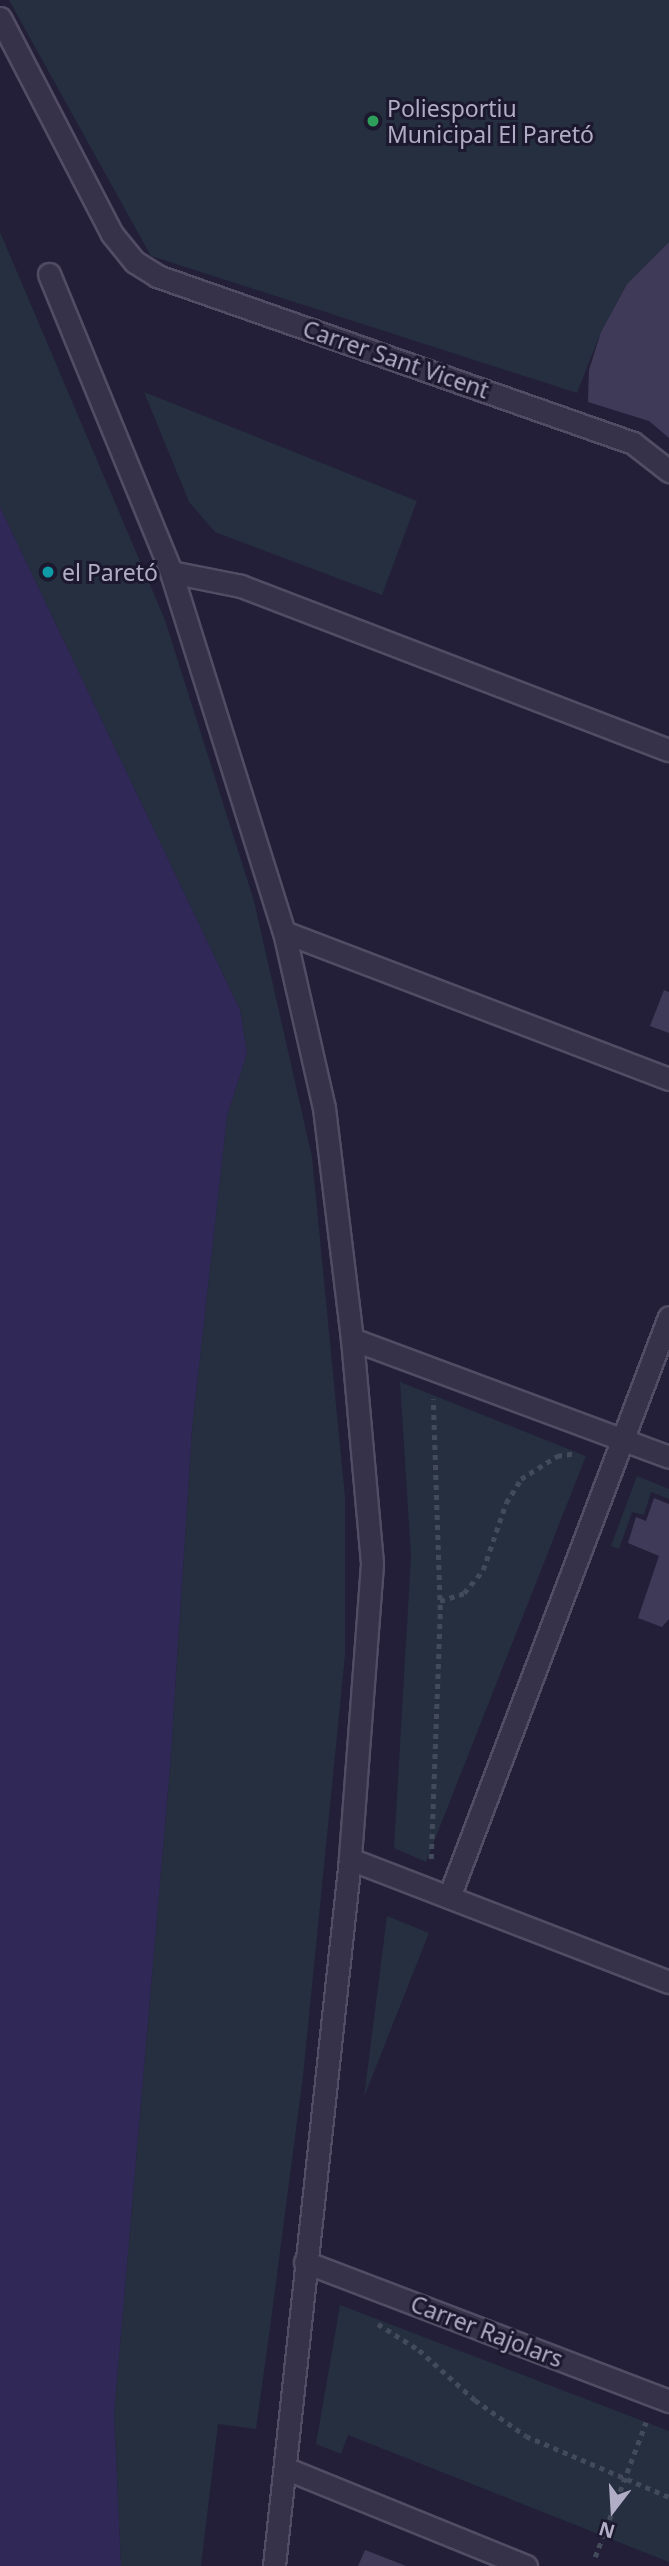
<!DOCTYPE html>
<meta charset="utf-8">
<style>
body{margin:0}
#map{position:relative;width:669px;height:2566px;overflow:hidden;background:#231f39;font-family:"Noto Sans",sans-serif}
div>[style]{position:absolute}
.green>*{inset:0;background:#252f3f}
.water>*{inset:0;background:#302957}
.building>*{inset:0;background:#403a59}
.path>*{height:4.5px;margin-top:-2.25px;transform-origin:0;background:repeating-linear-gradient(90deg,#434b5b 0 5px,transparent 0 10px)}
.roads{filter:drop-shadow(2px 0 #524d64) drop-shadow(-2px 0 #524d64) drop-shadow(0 2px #524d64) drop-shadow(0 -2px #524d64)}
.minor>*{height:21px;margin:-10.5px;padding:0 10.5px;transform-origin:10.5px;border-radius:10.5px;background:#363249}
.dots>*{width:19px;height:19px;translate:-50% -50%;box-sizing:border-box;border:4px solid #1c182e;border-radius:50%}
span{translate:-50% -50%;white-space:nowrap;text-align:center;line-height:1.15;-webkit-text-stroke:6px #1c182e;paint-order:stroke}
.poi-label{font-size:23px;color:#b2adc6}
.left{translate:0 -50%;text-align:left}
.street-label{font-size:23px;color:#b2adc6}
.north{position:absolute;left:578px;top:2475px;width:70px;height:70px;-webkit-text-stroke:5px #1c182e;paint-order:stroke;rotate:197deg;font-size:19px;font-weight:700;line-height:28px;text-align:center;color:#b2adc6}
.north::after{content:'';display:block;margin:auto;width:24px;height:32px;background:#b2adc6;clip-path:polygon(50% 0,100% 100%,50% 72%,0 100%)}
</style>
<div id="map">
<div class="green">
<div style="clip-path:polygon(9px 0,669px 0,669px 242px,627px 284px,601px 332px,577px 393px,151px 256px)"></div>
<div style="clip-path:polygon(0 232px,165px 620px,254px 901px,312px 1157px,345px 1497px,345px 1655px,303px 2076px,270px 2328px,256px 2429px,218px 2424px,201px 2566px,121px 2566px,114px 2414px,170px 1767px,192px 1429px,227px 1116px,247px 1053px,240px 1010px,0 507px)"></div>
<div style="clip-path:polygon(144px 392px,417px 501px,382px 595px,215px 532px,189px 502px)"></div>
<div style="clip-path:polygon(400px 1382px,586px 1456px,426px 1862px,394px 1848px,411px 1556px)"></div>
<div style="clip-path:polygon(637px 1476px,669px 1489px,669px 1499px,651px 1492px,644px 1515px,632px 1512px,619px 1549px,611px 1546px)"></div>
<div style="clip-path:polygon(387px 1916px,429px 1933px,364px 2097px)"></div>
<div style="clip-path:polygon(340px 2305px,669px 2431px,669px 2562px,348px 2435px,341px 2454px,316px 2444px)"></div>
</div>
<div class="water">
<div style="clip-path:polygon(0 507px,240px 1010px,247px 1053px,227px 1116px,192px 1429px,170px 1767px,114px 2414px,121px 2566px,0 2566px)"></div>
</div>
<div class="building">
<div style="clip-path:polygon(669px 242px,669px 438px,649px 421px,588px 402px,589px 370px,601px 332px,627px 284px)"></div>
<div style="clip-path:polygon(664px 990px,669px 992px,669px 1033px,650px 1026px)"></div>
<div style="clip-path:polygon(654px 1498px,669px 1504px,669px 1619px,662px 1627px,638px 1618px,659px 1556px,628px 1543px,636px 1517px,646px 1521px)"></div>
<div style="clip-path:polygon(365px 2550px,373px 2553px,406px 2566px,358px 2566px)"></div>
</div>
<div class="path">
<div style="left:440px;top:1601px;width:25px;rotate:-18deg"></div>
<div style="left:464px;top:1593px;width:30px;rotate:-50deg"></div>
<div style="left:483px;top:1570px;width:71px;rotate:-71.1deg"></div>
<div style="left:506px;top:1503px;width:28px;rotate:-58deg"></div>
<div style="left:521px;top:1479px;width:43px;rotate:-32.6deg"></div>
<div style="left:557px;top:1456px;width:18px;rotate:-9deg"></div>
<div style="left:431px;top:1859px;width:249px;rotate:-87.9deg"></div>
<div style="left:440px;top:1610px;width:211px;rotate:-91.9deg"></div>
<div style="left:378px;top:2324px;width:49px;rotate:32.4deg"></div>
<div style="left:419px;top:2350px;width:75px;rotate:41.8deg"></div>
<div style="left:475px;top:2400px;width:62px;rotate:35.2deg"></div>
<div style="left:526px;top:2436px;width:155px;rotate:23.1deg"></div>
<div style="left:595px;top:2557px;width:144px;rotate:-69.3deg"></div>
</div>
<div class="roads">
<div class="minor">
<div style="left:0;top:18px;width:243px;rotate:62.6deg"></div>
<div style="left:112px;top:234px;width:36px;rotate:51deg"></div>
<div style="left:135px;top:262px;width:26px;rotate:32deg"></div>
<div style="left:157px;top:276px;width:504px;rotate:19.33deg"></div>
<div style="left:633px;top:443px;width:46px;rotate:37.9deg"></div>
<div style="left:49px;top:274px;width:322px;rotate:67.7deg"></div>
<div style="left:171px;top:572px;width:377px;rotate:72.6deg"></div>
<div style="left:284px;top:932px;width:180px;rotate:77.2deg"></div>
<div style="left:324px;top:1108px;width:233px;rotate:83.1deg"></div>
<div style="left:352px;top:1339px;width:226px;rotate:84.9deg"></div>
<div style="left:372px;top:1564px;width:296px;rotate:94.3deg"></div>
<div style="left:350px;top:1859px;width:711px;rotate:96.14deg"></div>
<div style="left:171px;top:572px;width:71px;rotate:11.3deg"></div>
<div style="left:241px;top:586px;width:458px;rotate:21deg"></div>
<div style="left:284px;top:932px;width:412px;rotate:20.9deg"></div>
<div style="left:352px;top:1339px;width:338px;rotate:20.4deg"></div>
<div style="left:350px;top:1859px;width:342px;rotate:21.1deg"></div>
<div style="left:449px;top:1897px;width:620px;rotate:-69.23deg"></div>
<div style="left:305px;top:2262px;width:390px;rotate:20.9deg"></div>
<div style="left:287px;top:2469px;width:258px;rotate:22.1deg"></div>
</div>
</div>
<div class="dots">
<div style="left:373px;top:121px;background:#2e9e5b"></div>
<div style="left:48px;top:572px;background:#0f9aa8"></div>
</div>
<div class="poi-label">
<span class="left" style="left:387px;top:121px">Poliesportiu<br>Municipal El Paretó</span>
<span class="left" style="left:62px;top:572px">el Paretó</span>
</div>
<div class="street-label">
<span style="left:396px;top:359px;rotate:19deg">Carrer Sant Vicent</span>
<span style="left:487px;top:2331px;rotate:21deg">Carrer Rajolars</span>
</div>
<div class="north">N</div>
</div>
